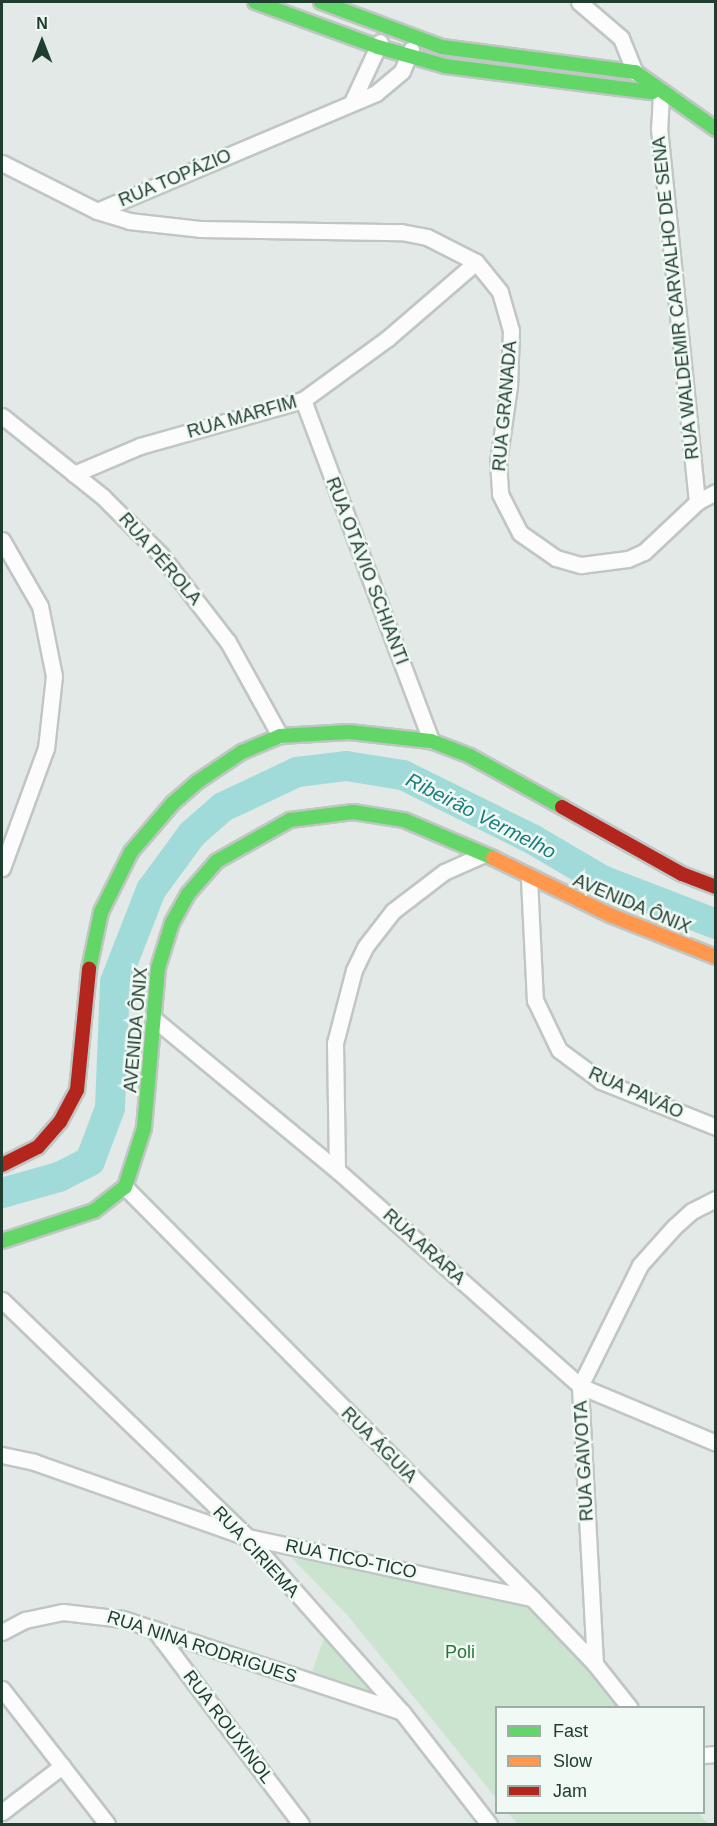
<!DOCTYPE html>
<meta charset="utf-8">
<style>
body{margin:0}
#map{position:relative;width:717px;height:1826px;overflow:hidden;background:#e3e9e6;font-family:Helvetica,sans-serif}
div>[style]{position:absolute}
.green>*{inset:0;background:#cbe4cf}
.river>*{height:30px;margin:-15px;padding:0 15px;transform-origin:15px;border-radius:15px;background:#a1dbd9}
.roads{filter:drop-shadow(2px 0 #c0c6c3) drop-shadow(-2px 0 #c0c6c3) drop-shadow(0 2px #c0c6c3) drop-shadow(0 -2px #c0c6c3)}
.street>*{height:15px;margin:-7.5px;padding:0 7.5px;transform-origin:7.5px;border-radius:7.5px;background:#fbfcfb}
.fast>*{height:14px;margin:-7px;padding:0 7px;transform-origin:7px;border-radius:7px;background:#63d668}
.slow>*{height:14px;margin:-7px;padding:0 7px;transform-origin:7px;border-radius:7px;background:#ff974d}
.jam>*{height:14px;margin:-7px;padding:0 7px;transform-origin:7px;border-radius:7px;background:#b3261e}
span{translate:-50% -50%;white-space:nowrap;text-align:center;line-height:1.15;-webkit-text-stroke:5px #f1f9f4;paint-order:stroke}
.street-label{font-size:18px;color:#203e30}
.park-label{font-size:18px;color:#287738}
.water-label{font-size:20px;color:#177d7c;font-style:italic}
.frame{position:absolute;inset:0;border:3px solid #203e30;pointer-events:none}
.legend{position:absolute;left:495px;top:1706px;width:210px;height:108px;box-sizing:border-box;background:#f1f9f4;border:2px solid #9daea6;margin:0;padding:8px 10px;list-style:none;font-size:18px;color:#203e30}
.legend li{display:flex;align-items:center;gap:12px;height:30px}
.legend b{width:30px;border:2px solid #9daea6}
.north{position:absolute;left:12px;top:12px;width:60px;height:60px;-webkit-text-stroke:4px #f1f9f4;paint-order:stroke;rotate:0deg;font-size:16px;font-weight:700;line-height:24px;text-align:center;color:#203e30}
.north::after{content:'';display:block;margin:auto;width:21px;height:27px;background:#203e30;clip-path:polygon(50% 0,100% 100%,50% 72%,0 100%)}
</style>
<div id="map">
<div class="green">
<div style="clip-path:polygon(292px 1558px,532px 1598px,617px 1707px,496px 1708px,496px 1798px,348px 1616px)"></div>
<div style="clip-path:polygon(325px 1635px,378px 1694px,312px 1672px)"></div>
<div style="clip-path:polygon(508px 1813px,698px 1813px,708px 1824px,518px 1824px)"></div>
</div>
<div class="river">
<div style="left:2px;top:1193px;width:59px;rotate:-15.7deg"></div>
<div style="left:59px;top:1177px;width:35px;rotate:-27deg"></div>
<div style="left:90px;top:1161px;width:57px;rotate:-69.3deg"></div>
<div style="left:110px;top:1108px;width:126px;rotate:-87.7deg"></div>
<div style="left:115px;top:982px;width:99px;rotate:-68.6deg"></div>
<div style="left:151px;top:890px;width:69px;rotate:-53.8deg"></div>
<div style="left:192px;top:834px;width:41px;rotate:-41.1deg"></div>
<div style="left:223px;top:807px;width:82px;rotate:-25.3deg"></div>
<div style="left:297px;top:772px;width:49px;rotate:-7deg"></div>
<div style="left:346px;top:766px;width:58px;rotate:9deg"></div>
<div style="left:403px;top:775px;width:144px;rotate:26.4deg"></div>
<div style="left:532px;top:839px;width:81px;rotate:30.4deg"></div>
<div style="left:602px;top:880px;width:122px;rotate:21.1deg"></div>
</div>
<div class="roads">
<div class="street">
<div style="left:579px;top:2px;width:55px;rotate:40.6deg"></div>
<div style="left:621px;top:38px;width:37px;rotate:68deg"></div>
<div style="left:661px;top:94px;width:34px;rotate:93deg"></div>
<div style="left:659px;top:128px;width:376px;rotate:84.2deg"></div>
<div style="left:352px;top:102px;width:66px;rotate:-65deg"></div>
<div style="left:2px;top:163px;width:106px;rotate:26.8deg"></div>
<div style="left:97px;top:211px;width:34px;rotate:17deg"></div>
<div style="left:129px;top:221px;width:71px;rotate:6.4deg"></div>
<div style="left:200px;top:229px;width:201px;rotate:0.9deg"></div>
<div style="left:401px;top:232px;width:26px;rotate:11deg"></div>
<div style="left:427px;top:237px;width:55px;rotate:27deg"></div>
<div style="left:476px;top:262px;width:38px;rotate:51deg"></div>
<div style="left:500px;top:292px;width:40px;rotate:74deg"></div>
<div style="left:511px;top:330px;width:56px;rotate:92deg"></div>
<div style="left:509px;top:386px;width:77px;rotate:98.2deg"></div>
<div style="left:498px;top:462px;width:32px;rotate:86deg"></div>
<div style="left:500px;top:494px;width:44px;rotate:62.9deg"></div>
<div style="left:520px;top:533px;width:44px;rotate:34.8deg"></div>
<div style="left:556px;top:558px;width:26px;rotate:16deg"></div>
<div style="left:581px;top:565px;width:47px;rotate:-7.3deg"></div>
<div style="left:628px;top:559px;width:17px;rotate:-24deg"></div>
<div style="left:644px;top:552px;width:73px;rotate:-43.3deg"></div>
<div style="left:697px;top:502px;width:21px;rotate:-28deg"></div>
<div style="left:97px;top:211px;width:303px;rotate:-22.9deg"></div>
<div style="left:376px;top:93px;width:34px;rotate:-40deg"></div>
<div style="left:402px;top:71px;width:23px;rotate:-67deg"></div>
<div style="left:303px;top:400px;width:364px;rotate:69.4deg"></div>
<div style="left:2px;top:416px;width:129px;rotate:38.7deg"></div>
<div style="left:103px;top:497px;width:81px;rotate:45deg"></div>
<div style="left:160px;top:554px;width:111px;rotate:52.3deg"></div>
<div style="left:228px;top:642px;width:107px;rotate:61deg"></div>
<div style="left:74px;top:474px;width:72px;rotate:-23deg"></div>
<div style="left:140px;top:446px;width:169px;rotate:-15.8deg"></div>
<div style="left:303px;top:400px;width:105px;rotate:-36.1deg"></div>
<div style="left:388px;top:338px;width:116px;rotate:-40.8deg"></div>
<div style="left:2px;top:540px;width:76px;rotate:60.1deg"></div>
<div style="left:40px;top:606px;width:71px;rotate:78.7deg"></div>
<div style="left:54px;top:676px;width:72px;rotate:96.3deg"></div>
<div style="left:46px;top:748px;width:128px;rotate:110.1deg"></div>
<div style="left:529px;top:879px;width:121px;rotate:87.2deg"></div>
<div style="left:535px;top:1000px;width:55px;rotate:64.4deg"></div>
<div style="left:559px;top:1050px;width:52px;rotate:36.4deg"></div>
<div style="left:601px;top:1081px;width:124px;rotate:21.8deg"></div>
<div style="left:153px;top:1018px;width:239px;rotate:39.6deg"></div>
<div style="left:337px;top:1170px;width:325px;rotate:41.6deg"></div>
<div style="left:580px;top:1386px;width:147px;rotate:22.7deg"></div>
<div style="left:337px;top:1170px;width:127px;rotate:-90.9deg"></div>
<div style="left:335px;top:1043px;width:75px;rotate:-75.4deg"></div>
<div style="left:354px;top:970px;width:25px;rotate:-64deg"></div>
<div style="left:365px;top:947px;width:46px;rotate:-52.1deg"></div>
<div style="left:393px;top:911px;width:64px;rotate:-37.4deg"></div>
<div style="left:444px;top:872px;width:42px;rotate:-24.1deg"></div>
<div style="left:125px;top:1187px;width:578px;rotate:45.28deg"></div>
<div style="left:532px;top:1598px;width:91px;rotate:46.3deg"></div>
<div style="left:595px;top:1664px;width:56px;rotate:51.5deg"></div>
<div style="left:2px;top:1300px;width:341px;rotate:44deg"></div>
<div style="left:247px;top:1537px;width:234px;rotate:48.5deg"></div>
<div style="left:402px;top:1712px;width:142px;rotate:52.2deg"></div>
<div style="left:2px;top:1455px;width:33px;rotate:12deg"></div>
<div style="left:34px;top:1462px;width:226px;rotate:19.4deg"></div>
<div style="left:247px;top:1537px;width:291px;rotate:12.1deg"></div>
<div style="left:154px;top:1629px;width:244px;rotate:53deg"></div>
<div style="left:2px;top:1632px;width:26px;rotate:-28deg"></div>
<div style="left:25px;top:1620px;width:39px;rotate:-12deg"></div>
<div style="left:63px;top:1612px;width:60px;rotate:6.7deg"></div>
<div style="left:123px;top:1619px;width:291px;rotate:18.4deg"></div>
<div style="left:595px;top:1664px;width:278px;rotate:-93.1deg"></div>
<div style="left:580px;top:1386px;width:135px;rotate:-63.6deg"></div>
<div style="left:640px;top:1265px;width:51px;rotate:-48.2deg"></div>
<div style="left:674px;top:1227px;width:24px;rotate:-42deg"></div>
<div style="left:692px;top:1211px;width:27px;rotate:-27deg"></div>
<div style="left:2px;top:1689px;width:171px;rotate:52.1deg"></div>
<div style="left:704px;top:1755px;width:12px;rotate:-5deg"></div>
<div style="left:2px;top:1812px;width:76px;rotate:-37.5deg"></div>
</div>
<div class="fast">
<div style="left:255px;top:2px;width:131px;rotate:20.1deg"></div>
<div style="left:378px;top:47px;width:70px;rotate:15.8deg"></div>
<div style="left:445px;top:66px;width:209px;rotate:7.2deg"></div>
<div style="left:321px;top:2px;width:129px;rotate:20.4deg"></div>
<div style="left:442px;top:47px;width:195px;rotate:7.4deg"></div>
<div style="left:635px;top:72px;width:99px;rotate:35.1deg"></div>
<div style="left:89px;top:969px;width:58px;rotate:-78.1deg"></div>
<div style="left:101px;top:912px;width:67px;rotate:-63.4deg"></div>
<div style="left:131px;top:852px;width:65px;rotate:-49.4deg"></div>
<div style="left:173px;top:803px;width:32px;rotate:-41deg"></div>
<div style="left:197px;top:782px;width:54px;rotate:-33.7deg"></div>
<div style="left:242px;top:752px;width:41px;rotate:-22.8deg"></div>
<div style="left:280px;top:736px;width:69px;rotate:-3.3deg"></div>
<div style="left:349px;top:732px;width:82px;rotate:6.3deg"></div>
<div style="left:431px;top:741px;width:42px;rotate:21deg"></div>
<div style="left:470px;top:756px;width:105px;rotate:29deg"></div>
<div style="left:2px;top:1241px;width:97px;rotate:-18.1deg"></div>
<div style="left:94px;top:1211px;width:39px;rotate:-38deg"></div>
<div style="left:125px;top:1187px;width:62px;rotate:-72.1deg"></div>
<div style="left:144px;top:1128px;width:161px;rotate:-85deg"></div>
<div style="left:158px;top:968px;width:47px;rotate:-72.7deg"></div>
<div style="left:172px;top:923px;width:33px;rotate:-61deg"></div>
<div style="left:188px;top:894px;width:44px;rotate:-48.7deg"></div>
<div style="left:217px;top:861px;width:84px;rotate:-29.3deg"></div>
<div style="left:290px;top:820px;width:64px;rotate:-7.2deg"></div>
<div style="left:353px;top:812px;width:52px;rotate:8.9deg"></div>
<div style="left:404px;top:820px;width:97px;rotate:23.1deg"></div>
</div>
<div class="slow">
<div style="left:493px;top:858px;width:130px;rotate:26deg"></div>
<div style="left:610px;top:915px;width:114px;rotate:21.6deg"></div>
</div>
<div class="jam">
<div style="left:562px;top:807px;width:137px;rotate:29.2deg"></div>
<div style="left:682px;top:874px;width:36px;rotate:21deg"></div>
<div style="left:2px;top:1165px;width:40px;rotate:-26.6deg"></div>
<div style="left:38px;top:1147px;width:33px;rotate:-49deg"></div>
<div style="left:60px;top:1122px;width:36px;rotate:-62deg"></div>
<div style="left:77px;top:1090px;width:122px;rotate:-84.3deg"></div>
</div>
</div>
<div class="street-label">
<span style="left:175px;top:178px;rotate:-23deg">RUA TOPÁZIO</span>
<span style="left:676px;top:298px;rotate:-96deg">RUA WALDEMIR CARVALHO DE SENA</span>
<span style="left:505px;top:406px;rotate:-85deg">RUA GRANADA</span>
<span style="left:242px;top:417px;rotate:-16deg">RUA MARFIM</span>
<span style="left:160px;top:559px;rotate:49deg">RUA PÉROLA</span>
<span style="left:367px;top:571px;rotate:69deg">RUA OTÁVIO SCHIANTI</span>
<span style="left:632px;top:904px;rotate:23deg">AVENIDA ÔNIX</span>
<span style="left:136px;top:1030px;rotate:-85deg">AVENIDA ÔNIX</span>
<span style="left:636px;top:1093px;rotate:24deg">RUA PAVÃO</span>
<span style="left:424px;top:1247px;rotate:42deg">RUA ARARA</span>
<span style="left:379px;top:1445px;rotate:45deg">RUA ÁGUIA</span>
<span style="left:584px;top:1461px;rotate:-93deg">RUA GAIVOTA</span>
<span style="left:256px;top:1552px;rotate:47deg">RUA CIRIEMA</span>
<span style="left:351px;top:1559px;rotate:12deg">RUA TICO-TICO</span>
<span style="left:202px;top:1647px;rotate:18deg">RUA NINA RODRIGUES</span>
<span style="left:228px;top:1727px;rotate:53deg">RUA ROUXINOL</span>
</div>
<div class="park-label">
<span style="left:460px;top:1652px">Poli</span>
</div>
<div class="water-label">
<span style="left:481px;top:816px;rotate:27deg">Ribeirão Vermelho</span>
</div>
<div class="frame"></div>
<ul class="legend">
<li><b style="height:8px;background:#63d668"></b>Fast</li>
<li><b style="height:8px;background:#ff974d"></b>Slow</li>
<li><b style="height:8px;background:#b3261e"></b>Jam</li>
</ul>
<div class="north">N</div>
</div>
